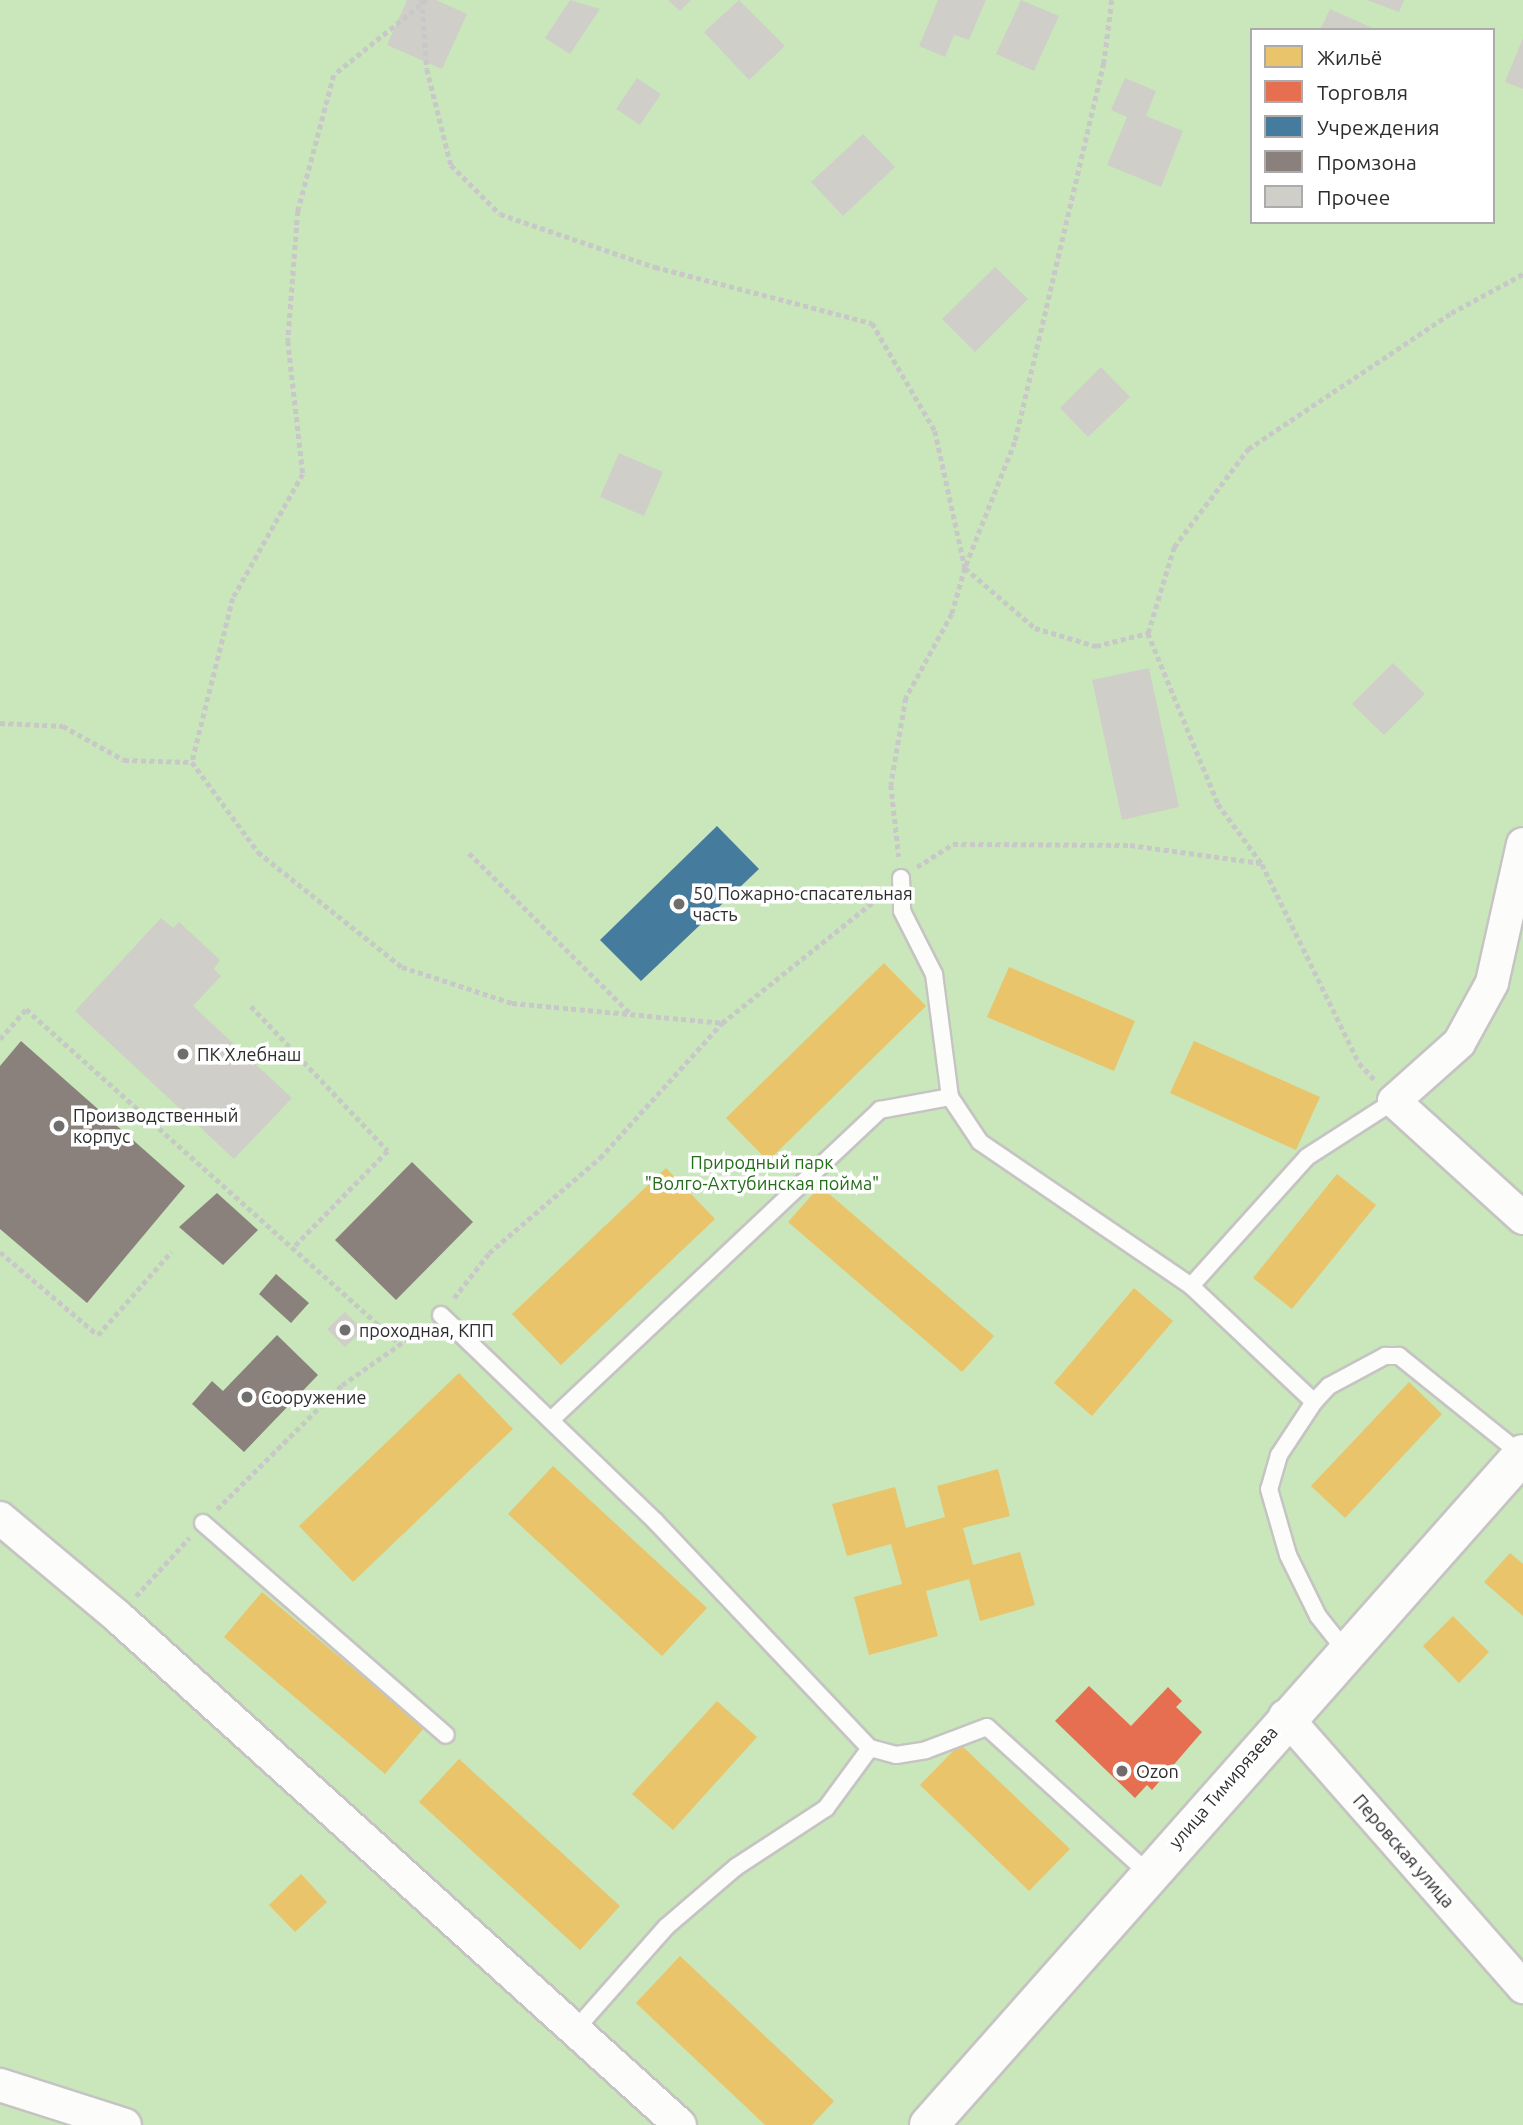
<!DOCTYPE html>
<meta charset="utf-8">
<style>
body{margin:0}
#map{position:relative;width:1523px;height:2125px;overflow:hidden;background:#ece8e2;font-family:Ubuntu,sans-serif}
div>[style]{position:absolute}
.green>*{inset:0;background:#c9e7ba}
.homes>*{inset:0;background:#e9c46a}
.shops>*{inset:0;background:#e76f51}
.public>*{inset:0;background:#457b9d}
.industry>*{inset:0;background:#8a817c}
.building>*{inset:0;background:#d0cec9}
.path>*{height:4.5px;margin-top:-2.25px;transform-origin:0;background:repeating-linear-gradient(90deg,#c8c8c8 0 5px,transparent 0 8.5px)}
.roads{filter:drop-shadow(2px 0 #c5c4c3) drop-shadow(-2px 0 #c5c4c3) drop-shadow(0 2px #c5c4c3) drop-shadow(0 -2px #c5c4c3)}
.service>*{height:16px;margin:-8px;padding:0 8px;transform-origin:8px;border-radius:8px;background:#fcfcfb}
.minor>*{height:32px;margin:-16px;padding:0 16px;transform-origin:16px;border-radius:16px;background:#fcfcfb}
.tertiary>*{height:38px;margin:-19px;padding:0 19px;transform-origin:19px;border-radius:19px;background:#fcfcfb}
.dots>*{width:19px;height:19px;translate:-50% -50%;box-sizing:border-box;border:4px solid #fff;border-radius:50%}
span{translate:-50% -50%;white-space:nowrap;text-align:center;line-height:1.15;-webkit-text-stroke:7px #fff;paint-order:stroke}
.poi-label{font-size:18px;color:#2d2d2d}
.left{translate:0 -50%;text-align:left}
.park-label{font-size:18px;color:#226e19}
.street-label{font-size:18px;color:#2d2d2d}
.legend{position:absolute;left:1250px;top:28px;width:245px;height:196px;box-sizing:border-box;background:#fff;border:2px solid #ababab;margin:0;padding:9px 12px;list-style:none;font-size:21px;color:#2d2d2d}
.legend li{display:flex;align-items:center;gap:14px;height:35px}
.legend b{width:35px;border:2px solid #ababab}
</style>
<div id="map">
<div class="green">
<div style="clip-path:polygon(evenodd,0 0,1523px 0,1523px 2125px,0 2125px,0 0,1252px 30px,1493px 30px,1493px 222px,1252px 222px,1252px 30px)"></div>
</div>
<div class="homes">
<div style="clip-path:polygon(884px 963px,926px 1006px,768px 1161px,726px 1118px)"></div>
<div style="clip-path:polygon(1009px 967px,1135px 1021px,1114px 1071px,987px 1017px)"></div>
<div style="clip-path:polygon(1194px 1041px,1320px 1097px,1296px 1150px,1170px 1093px)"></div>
<div style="clip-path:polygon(666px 1168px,715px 1219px,561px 1365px,512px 1314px)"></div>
<div style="clip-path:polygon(1337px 1174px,1376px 1205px,1292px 1309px,1253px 1278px)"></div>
<div style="clip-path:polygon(820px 1186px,994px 1336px,962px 1372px,788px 1222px)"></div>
<div style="clip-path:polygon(1134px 1288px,1173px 1321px,1092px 1416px,1054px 1383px)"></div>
<div style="clip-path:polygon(459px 1373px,513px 1429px,353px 1582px,299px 1526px)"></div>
<div style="clip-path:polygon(1409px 1382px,1442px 1414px,1345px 1518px,1311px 1486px)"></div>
<div style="clip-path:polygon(553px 1466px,707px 1608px,662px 1656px,508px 1514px)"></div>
<div style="clip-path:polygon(998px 1469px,1010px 1516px,963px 1528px,973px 1565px,1020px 1552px,1035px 1605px,980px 1621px,969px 1579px,926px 1591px,938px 1636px,869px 1655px,854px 1597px,902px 1584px,891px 1544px,847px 1556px,832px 1504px,895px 1487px,906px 1528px,945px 1517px,937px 1486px)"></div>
<div style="clip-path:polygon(1510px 1553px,1523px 1564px,1523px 1616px,1484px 1582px)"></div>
<div style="clip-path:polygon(262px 1592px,424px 1728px,385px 1774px,224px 1637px)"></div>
<div style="clip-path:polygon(1453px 1616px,1489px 1652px,1459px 1683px,1423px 1646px)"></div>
<div style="clip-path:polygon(717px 1701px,757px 1737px,673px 1830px,632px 1794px)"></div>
<div style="clip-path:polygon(960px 1744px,1070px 1849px,1029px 1891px,920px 1785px)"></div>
<div style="clip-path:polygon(459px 1759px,620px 1906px,580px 1950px,419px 1802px)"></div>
<div style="clip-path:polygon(301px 1874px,327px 1902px,295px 1932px,269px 1905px)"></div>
<div style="clip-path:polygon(680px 1956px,834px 2101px,812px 2125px,765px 2125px,636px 2003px)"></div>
</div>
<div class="shops">
<div style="clip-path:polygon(1089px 1686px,1131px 1726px,1168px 1687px,1182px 1701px,1176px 1707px,1202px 1732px,1152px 1790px,1147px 1785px,1135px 1798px,1055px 1721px)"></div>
</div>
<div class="public">
<div style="clip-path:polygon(717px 826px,759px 869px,641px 981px,600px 940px)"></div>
</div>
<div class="industry">
<div style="clip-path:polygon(21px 1041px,185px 1186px,87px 1303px,0 1229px,0 1066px)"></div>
<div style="clip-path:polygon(412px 1162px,473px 1222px,396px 1300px,335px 1240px)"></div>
<div style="clip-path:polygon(217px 1193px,258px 1230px,223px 1265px,179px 1227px)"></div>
<div style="clip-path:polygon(276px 1274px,309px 1303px,291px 1323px,259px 1294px)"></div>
<div style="clip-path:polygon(277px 1335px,318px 1375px,244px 1452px,192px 1404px,212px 1381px,223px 1391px)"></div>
</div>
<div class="building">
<div style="clip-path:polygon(407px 0,436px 0,467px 14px,442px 69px,387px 45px)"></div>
<div style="clip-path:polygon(570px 0,600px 9px,570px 54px,545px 38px)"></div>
<div style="clip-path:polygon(668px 0,691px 0,680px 11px)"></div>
<div style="clip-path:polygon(739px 0,785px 46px,749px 80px,704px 32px)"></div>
<div style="clip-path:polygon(938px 0,986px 0,969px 40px,954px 35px,945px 57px,919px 46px)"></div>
<div style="clip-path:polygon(1021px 0,1059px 16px,1034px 71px,996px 54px)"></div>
<div style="clip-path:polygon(1367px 0,1404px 0,1399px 12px)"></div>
<div style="clip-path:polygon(1330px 9px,1377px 30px,1320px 30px)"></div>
<div style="clip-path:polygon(1523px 38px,1523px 89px,1505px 82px)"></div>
<div style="clip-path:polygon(637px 78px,661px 94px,640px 125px,616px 109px)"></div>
<div style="clip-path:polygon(1125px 78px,1156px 91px,1146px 116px,1183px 131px,1161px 187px,1107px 165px,1127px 117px,1111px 110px)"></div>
<div style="clip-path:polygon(863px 134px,895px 167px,843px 216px,811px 182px)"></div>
<div style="clip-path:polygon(995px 267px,1028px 299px,975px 352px,942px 319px)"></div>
<div style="clip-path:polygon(1101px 367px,1130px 397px,1088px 437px,1060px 408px)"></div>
<div style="clip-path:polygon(619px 453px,663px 472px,644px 516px,600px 497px)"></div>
<div style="clip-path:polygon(1393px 663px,1425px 694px,1384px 735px,1352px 704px)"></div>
<div style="clip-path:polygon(1149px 668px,1179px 807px,1122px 820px,1092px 680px)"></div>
<div style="clip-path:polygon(161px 918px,173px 928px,179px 922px,220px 960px,214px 969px,221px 976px,193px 1006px,292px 1098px,234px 1159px,75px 1011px)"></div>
<div style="clip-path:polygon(345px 1312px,363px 1330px,345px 1347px,327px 1329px)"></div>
</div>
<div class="path">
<div style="left:422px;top:0;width:69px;rotate:85.9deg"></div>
<div style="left:427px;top:69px;width:99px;rotate:76deg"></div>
<div style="left:451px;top:165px;width:69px;rotate:45deg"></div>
<div style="left:500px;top:214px;width:164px;rotate:18.9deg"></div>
<div style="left:655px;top:267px;width:224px;rotate:14.5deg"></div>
<div style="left:872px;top:323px;width:125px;rotate:59.7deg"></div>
<div style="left:935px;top:431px;width:140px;rotate:77.6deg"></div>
<div style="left:965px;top:568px;width:48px;rotate:105.8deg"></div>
<div style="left:952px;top:614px;width:96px;rotate:118.7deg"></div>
<div style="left:906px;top:698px;width:88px;rotate:99.8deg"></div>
<div style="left:891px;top:785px;width:72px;rotate:83.7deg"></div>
<div style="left:427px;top:0;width:119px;rotate:141.1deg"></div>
<div style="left:334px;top:75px;width:141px;rotate:104.8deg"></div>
<div style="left:298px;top:211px;width:130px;rotate:94.4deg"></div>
<div style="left:288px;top:341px;width:134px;rotate:83.6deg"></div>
<div style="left:303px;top:474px;width:142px;rotate:119.4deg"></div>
<div style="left:233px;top:598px;width:169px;rotate:104deg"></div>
<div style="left:192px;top:762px;width:112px;rotate:53.7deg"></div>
<div style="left:258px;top:852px;width:184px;rotate:38.6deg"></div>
<div style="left:402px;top:967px;width:116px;rotate:18.1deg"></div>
<div style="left:512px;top:1003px;width:211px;rotate:5.4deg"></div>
<div style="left:1112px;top:0;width:64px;rotate:97.2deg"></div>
<div style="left:1104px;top:63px;width:389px;rotate:103.2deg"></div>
<div style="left:1015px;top:442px;width:136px;rotate:111.6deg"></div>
<div style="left:965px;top:568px;width:92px;rotate:40.6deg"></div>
<div style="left:1035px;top:628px;width:64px;rotate:16.4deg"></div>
<div style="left:1096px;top:646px;width:54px;rotate:-14deg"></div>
<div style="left:1148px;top:633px;width:185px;rotate:67.7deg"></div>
<div style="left:1218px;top:804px;width:74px;rotate:53.7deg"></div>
<div style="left:1262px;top:864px;width:221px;rotate:64deg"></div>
<div style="left:1359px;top:1063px;width:23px;rotate:47deg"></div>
<div style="left:1148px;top:633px;width:90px;rotate:-73.2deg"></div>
<div style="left:1174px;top:547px;width:123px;rotate:-52.9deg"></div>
<div style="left:1248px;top:449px;width:244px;rotate:-33.8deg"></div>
<div style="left:1451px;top:313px;width:82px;rotate:-28.4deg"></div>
<div style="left:0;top:723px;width:63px;rotate:2.7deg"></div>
<div style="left:63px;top:726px;width:70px;rotate:29.1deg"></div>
<div style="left:124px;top:760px;width:68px;rotate:1.7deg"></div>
<div style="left:469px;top:853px;width:226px;rotate:44.8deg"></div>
<div style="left:917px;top:867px;width:43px;rotate:-32.6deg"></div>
<div style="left:953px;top:844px;width:177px;rotate:0.3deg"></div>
<div style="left:1130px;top:845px;width:132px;rotate:7.8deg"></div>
<div style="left:251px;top:1006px;width:199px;rotate:46.6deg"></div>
<div style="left:388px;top:1151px;width:136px;rotate:134.4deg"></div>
<div style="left:0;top:1039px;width:40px;rotate:-49deg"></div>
<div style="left:26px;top:1009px;width:502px;rotate:41.85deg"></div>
<div style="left:0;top:1252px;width:128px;rotate:40.3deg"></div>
<div style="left:98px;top:1335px;width:111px;rotate:-48.7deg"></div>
<div style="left:454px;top:1298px;width:57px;rotate:-52.1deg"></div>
<div style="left:489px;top:1253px;width:146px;rotate:-40.6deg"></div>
<div style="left:600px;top:1158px;width:182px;rotate:-47.9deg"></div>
<div style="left:722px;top:1023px;width:201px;rotate:-38.7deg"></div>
<div style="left:217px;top:1509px;width:176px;rotate:-44.8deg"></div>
<div style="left:342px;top:1385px;width:99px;rotate:-35.1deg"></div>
<div style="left:136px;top:1596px;width:79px;rotate:-47.6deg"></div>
</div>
<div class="roads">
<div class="service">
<div style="left:901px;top:878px;width:33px;rotate:88deg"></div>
<div style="left:902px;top:911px;width:71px;rotate:63.1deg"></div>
<div style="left:934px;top:974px;width:124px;rotate:82.6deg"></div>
<div style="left:950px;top:1097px;width:54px;rotate:56.3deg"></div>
<div style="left:980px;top:1142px;width:255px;rotate:34.3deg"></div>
<div style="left:1191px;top:1286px;width:169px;rotate:43.3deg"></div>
<div style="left:1314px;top:1402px;width:22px;rotate:-47deg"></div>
<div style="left:1329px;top:1386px;width:64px;rotate:-28.2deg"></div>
<div style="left:1385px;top:1356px;width:14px"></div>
<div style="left:1399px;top:1356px;width:158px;rotate:38.8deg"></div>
<div style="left:1191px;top:1286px;width:173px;rotate:-48deg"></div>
<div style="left:1307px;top:1157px;width:103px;rotate:-32.8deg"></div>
<div style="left:441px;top:1315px;width:297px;rotate:43.9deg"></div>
<div style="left:655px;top:1521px;width:313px;rotate:46.6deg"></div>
<div style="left:870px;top:1748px;width:27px;rotate:15deg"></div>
<div style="left:896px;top:1755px;width:30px;rotate:-9deg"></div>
<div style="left:926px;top:1750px;width:65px;rotate:-20.7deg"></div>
<div style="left:987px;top:1727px;width:217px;rotate:42.2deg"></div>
<div style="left:1314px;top:1402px;width:64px;rotate:123.4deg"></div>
<div style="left:1279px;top:1455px;width:35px;rotate:106deg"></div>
<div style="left:1269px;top:1489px;width:69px;rotate:73.9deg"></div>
<div style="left:1288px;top:1555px;width:68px;rotate:63.8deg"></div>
<div style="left:1318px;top:1616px;width:43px;rotate:51.5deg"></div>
<div style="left:552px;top:1419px;width:451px;rotate:-43.3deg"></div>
<div style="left:880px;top:1110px;width:71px;rotate:-10.5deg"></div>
<div style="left:203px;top:1523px;width:322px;rotate:41.1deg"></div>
<div style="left:575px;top:2030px;width:137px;rotate:-48.5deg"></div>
<div style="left:666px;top:1927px;width:92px;rotate:-40.6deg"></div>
<div style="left:736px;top:1867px;width:108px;rotate:-33.2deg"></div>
<div style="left:826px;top:1808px;width:74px;rotate:-53.7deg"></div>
</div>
<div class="minor">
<div style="left:1523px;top:844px;width:142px;rotate:102.6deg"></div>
<div style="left:1492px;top:983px;width:68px;rotate:118.8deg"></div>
<div style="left:1459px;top:1043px;width:87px;rotate:138.3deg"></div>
<div style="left:1394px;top:1101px;width:174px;rotate:42.2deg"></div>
<div style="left:0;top:1518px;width:153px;rotate:39.9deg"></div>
<div style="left:117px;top:1616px;width:759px;rotate:42.12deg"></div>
<div style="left:1285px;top:1716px;width:361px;rotate:48.7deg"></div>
<div style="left:0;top:2085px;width:131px;rotate:17.7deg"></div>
</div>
<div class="tertiary">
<div style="left:929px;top:2125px;width:896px;rotate:-48.48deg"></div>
</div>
</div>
<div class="dots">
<div style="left:679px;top:904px;background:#706e6c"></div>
<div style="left:183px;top:1054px;background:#706e6c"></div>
<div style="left:59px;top:1126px;background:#706e6c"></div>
<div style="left:345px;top:1330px;background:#706e6c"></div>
<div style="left:247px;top:1397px;background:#706e6c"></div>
<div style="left:1122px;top:1771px;background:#706e6c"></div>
</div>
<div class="poi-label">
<span class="left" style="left:693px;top:904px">50 Пожарно-спасательная<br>часть</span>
<span class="left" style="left:197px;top:1054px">ПК Хлебнаш</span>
<span class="left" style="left:73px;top:1126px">Производственный<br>корпус</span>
<span class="left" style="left:359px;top:1330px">проходная, КПП</span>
<span class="left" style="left:261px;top:1397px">Сооружение</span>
<span class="left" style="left:1136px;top:1771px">Ozon</span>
</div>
<div class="park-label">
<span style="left:762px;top:1173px">Природный парк<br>"Волго-Ахтубинская пойма"</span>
</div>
<div class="street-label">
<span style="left:1223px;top:1787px;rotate:-49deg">улица Тимирязева</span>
<span style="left:1404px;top:1851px;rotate:49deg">Перовская улица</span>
</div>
<ul class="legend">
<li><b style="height:19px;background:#e9c46a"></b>Жильё</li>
<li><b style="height:19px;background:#e76f51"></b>Торговля</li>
<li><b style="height:19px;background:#457b9d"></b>Учреждения</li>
<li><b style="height:19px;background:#8a817c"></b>Промзона</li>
<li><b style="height:19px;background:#d0cec9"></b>Прочее</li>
</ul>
</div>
